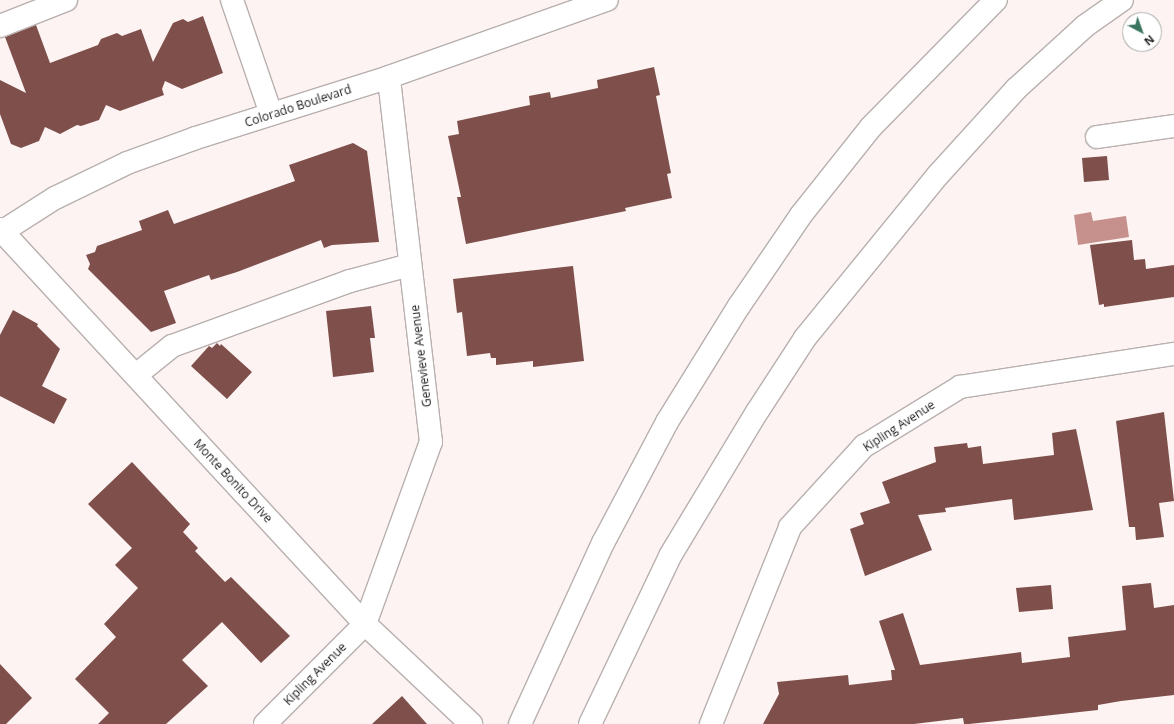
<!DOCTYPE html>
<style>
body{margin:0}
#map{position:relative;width:1174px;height:724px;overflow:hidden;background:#fcf3f2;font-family:"Open Sans",sans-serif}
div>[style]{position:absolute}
.water>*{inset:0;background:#c6918c}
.building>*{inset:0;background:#7e4f4b}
.roads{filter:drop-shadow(1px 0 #b8b0af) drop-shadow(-1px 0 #b8b0af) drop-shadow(0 1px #b8b0af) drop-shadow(0 -1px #b8b0af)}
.minor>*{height:22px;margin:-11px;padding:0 11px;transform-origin:11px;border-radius:11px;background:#fff}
.major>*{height:22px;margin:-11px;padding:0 11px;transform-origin:11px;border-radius:11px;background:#fff}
.highway>*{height:22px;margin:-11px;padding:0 11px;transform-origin:11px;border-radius:11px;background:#fff}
span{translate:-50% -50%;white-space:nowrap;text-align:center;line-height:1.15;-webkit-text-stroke:4px #fff;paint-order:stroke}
.street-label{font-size:12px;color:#242020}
.north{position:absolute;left:1122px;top:12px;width:40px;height:40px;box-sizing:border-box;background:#fff;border:1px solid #a7a6a6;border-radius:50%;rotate:139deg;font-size:11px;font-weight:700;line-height:16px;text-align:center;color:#242020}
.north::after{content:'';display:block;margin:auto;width:14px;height:18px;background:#3a755f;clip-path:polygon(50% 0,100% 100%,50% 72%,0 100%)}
</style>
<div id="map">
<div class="water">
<div style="clip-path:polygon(1091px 212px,1093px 221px,1126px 216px,1129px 237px,1078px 245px,1074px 215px)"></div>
</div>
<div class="building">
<div style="clip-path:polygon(203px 16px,223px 73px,182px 89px,165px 81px,162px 89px,164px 95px,120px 111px,106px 105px,99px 120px,81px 126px,77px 125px,60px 134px,45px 127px,39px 141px,21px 148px,11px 144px,0 114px,0 80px,26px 93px,5px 37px,36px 25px,50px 63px,98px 45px,101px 39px,117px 33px,122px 36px,141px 29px,153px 62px,173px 23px,183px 19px,188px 22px)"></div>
<div style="clip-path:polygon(654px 67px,660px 95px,656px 96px,671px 173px,667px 174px,672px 198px,625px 208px,626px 211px,466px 244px,457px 197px,461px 197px,448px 136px,459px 134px,457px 121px,530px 105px,529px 96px,550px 92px,551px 98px,598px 88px,597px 80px)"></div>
<div style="clip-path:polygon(353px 143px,367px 151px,379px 242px,332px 245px,324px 248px,321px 240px,237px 272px,211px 280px,209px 275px,164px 291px,176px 323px,151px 332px,88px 269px,90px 264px,86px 255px,95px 252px,97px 246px,142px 230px,139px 221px,168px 210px,174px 224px,295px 181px,289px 165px)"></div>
<div style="clip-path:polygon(1107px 156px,1109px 180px,1084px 182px,1082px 158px)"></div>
<div style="clip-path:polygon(1132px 240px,1134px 260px,1145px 259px,1146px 269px,1174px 265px,1174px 297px,1104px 307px,1104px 304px,1099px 305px,1090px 245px)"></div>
<div style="clip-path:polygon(573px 266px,584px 361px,533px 367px,533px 361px,496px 365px,496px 358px,491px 358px,490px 353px,467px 356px,462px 312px,457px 313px,453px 279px)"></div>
<div style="clip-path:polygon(371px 306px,375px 338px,370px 338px,374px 372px,333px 377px,326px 311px)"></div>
<div style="clip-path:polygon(13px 310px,38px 324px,37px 326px,60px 349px,42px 386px,67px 399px,54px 424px,0 396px,0 335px)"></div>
<div style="clip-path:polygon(217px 343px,220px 346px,221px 344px,252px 372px,227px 399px,191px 366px,209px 346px,212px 348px)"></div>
<div style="clip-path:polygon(1164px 412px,1174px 501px,1159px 503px,1164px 537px,1136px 540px,1135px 527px,1129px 527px,1116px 421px)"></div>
<div style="clip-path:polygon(1076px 429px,1093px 510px,1014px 520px,1012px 499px,945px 508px,946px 512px,918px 515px,932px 550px,865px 576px,850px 529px,864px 524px,860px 513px,890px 503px,882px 482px,936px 462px,934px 447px,967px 443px,968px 448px,981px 446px,983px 464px,1054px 455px,1052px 433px)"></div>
<div style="clip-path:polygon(132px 462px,190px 524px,183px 532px,198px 548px,195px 551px,225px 582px,231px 577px,290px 636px,261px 663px,222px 622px,182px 660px,208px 686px,166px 724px,98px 724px,109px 713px,75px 679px,116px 637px,104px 624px,138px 588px,115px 565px,132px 548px,88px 504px)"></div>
<div style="clip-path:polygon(1151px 583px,1154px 608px,1174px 605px,1174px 695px,1121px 701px,1098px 705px,1098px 710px,969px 724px,964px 724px,963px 718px,914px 724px,763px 724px,779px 694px,777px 682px,848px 675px,849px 685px,892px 680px,891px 670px,895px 670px,879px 621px,903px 613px,920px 665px,1021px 652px,1022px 663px,1070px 657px,1068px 637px,1126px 630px,1122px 586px)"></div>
<div style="clip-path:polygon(1051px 585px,1053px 609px,1019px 612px,1016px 588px)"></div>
<div style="clip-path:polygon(0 664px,32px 698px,6px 724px,0 724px)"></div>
<div style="clip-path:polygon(402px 696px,427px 724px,372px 724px)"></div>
</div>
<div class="roads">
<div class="minor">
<div style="left:232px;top:0;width:120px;rotate:71.1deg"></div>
<div style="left:0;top:26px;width:71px;rotate:-21.5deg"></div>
<div style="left:1097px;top:137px;width:78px;rotate:-8.1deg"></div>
<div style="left:0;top:229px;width:538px;rotate:47.26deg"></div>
<div style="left:365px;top:624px;width:146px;rotate:43.3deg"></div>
<div style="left:136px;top:375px;width:46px;rotate:-38.9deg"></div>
<div style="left:172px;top:346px;width:189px;rotate:-20.1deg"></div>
<div style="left:350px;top:281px;width:62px;rotate:-14.9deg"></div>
<div style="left:265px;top:724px;width:141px;rotate:-45deg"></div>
<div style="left:365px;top:624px;width:194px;rotate:-70.1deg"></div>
<div style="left:431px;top:442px;width:367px;rotate:-96.6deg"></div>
<div style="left:711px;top:724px;width:212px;rotate:-68.1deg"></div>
<div style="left:790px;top:527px;width:110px;rotate:-47.6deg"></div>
<div style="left:864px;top:446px;width:113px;rotate:-31.6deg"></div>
<div style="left:960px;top:387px;width:217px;rotate:-8.8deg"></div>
</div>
<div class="major">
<div style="left:0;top:233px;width:65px;rotate:-32.5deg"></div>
<div style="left:55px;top:198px;width:80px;rotate:-25.9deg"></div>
<div style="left:127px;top:163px;width:73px;rotate:-19.9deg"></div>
<div style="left:196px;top:138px;width:202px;rotate:-17.5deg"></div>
<div style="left:389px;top:77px;width:231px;rotate:-19.5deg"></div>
</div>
<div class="highway">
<div style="left:520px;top:724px;width:199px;rotate:-65.4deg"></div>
<div style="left:603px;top:543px;width:137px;rotate:-62.1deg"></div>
<div style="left:667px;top:422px;width:137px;rotate:-58.2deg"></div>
<div style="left:739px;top:306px;width:110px;rotate:-55.7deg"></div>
<div style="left:801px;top:215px;width:112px;rotate:-51.5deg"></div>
<div style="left:871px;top:127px;width:178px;rotate:-45.5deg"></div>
<div style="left:590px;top:724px;width:186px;rotate:-64.5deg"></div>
<div style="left:670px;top:556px;width:168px;rotate:-58.9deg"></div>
<div style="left:757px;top:412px;width:88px;rotate:-57deg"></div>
<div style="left:805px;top:338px;width:210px;rotate:-50.8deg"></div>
<div style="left:938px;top:175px;width:116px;rotate:-47.8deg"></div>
<div style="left:1016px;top:89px;width:93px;rotate:-42.4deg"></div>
<div style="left:1085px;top:26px;width:45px;rotate:-35.1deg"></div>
</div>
</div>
<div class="street-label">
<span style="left:298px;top:106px;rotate:-18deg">Colorado Boulevard</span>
<span style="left:421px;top:356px;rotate:-97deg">Genevieve Avenue</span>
<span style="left:899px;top:426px;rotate:-33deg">Kipling Avenue</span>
<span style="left:233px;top:481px;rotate:47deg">Monte Bonito Drive</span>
<span style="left:315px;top:674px;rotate:-45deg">Kipling Avenue</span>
</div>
<div class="north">N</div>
</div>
